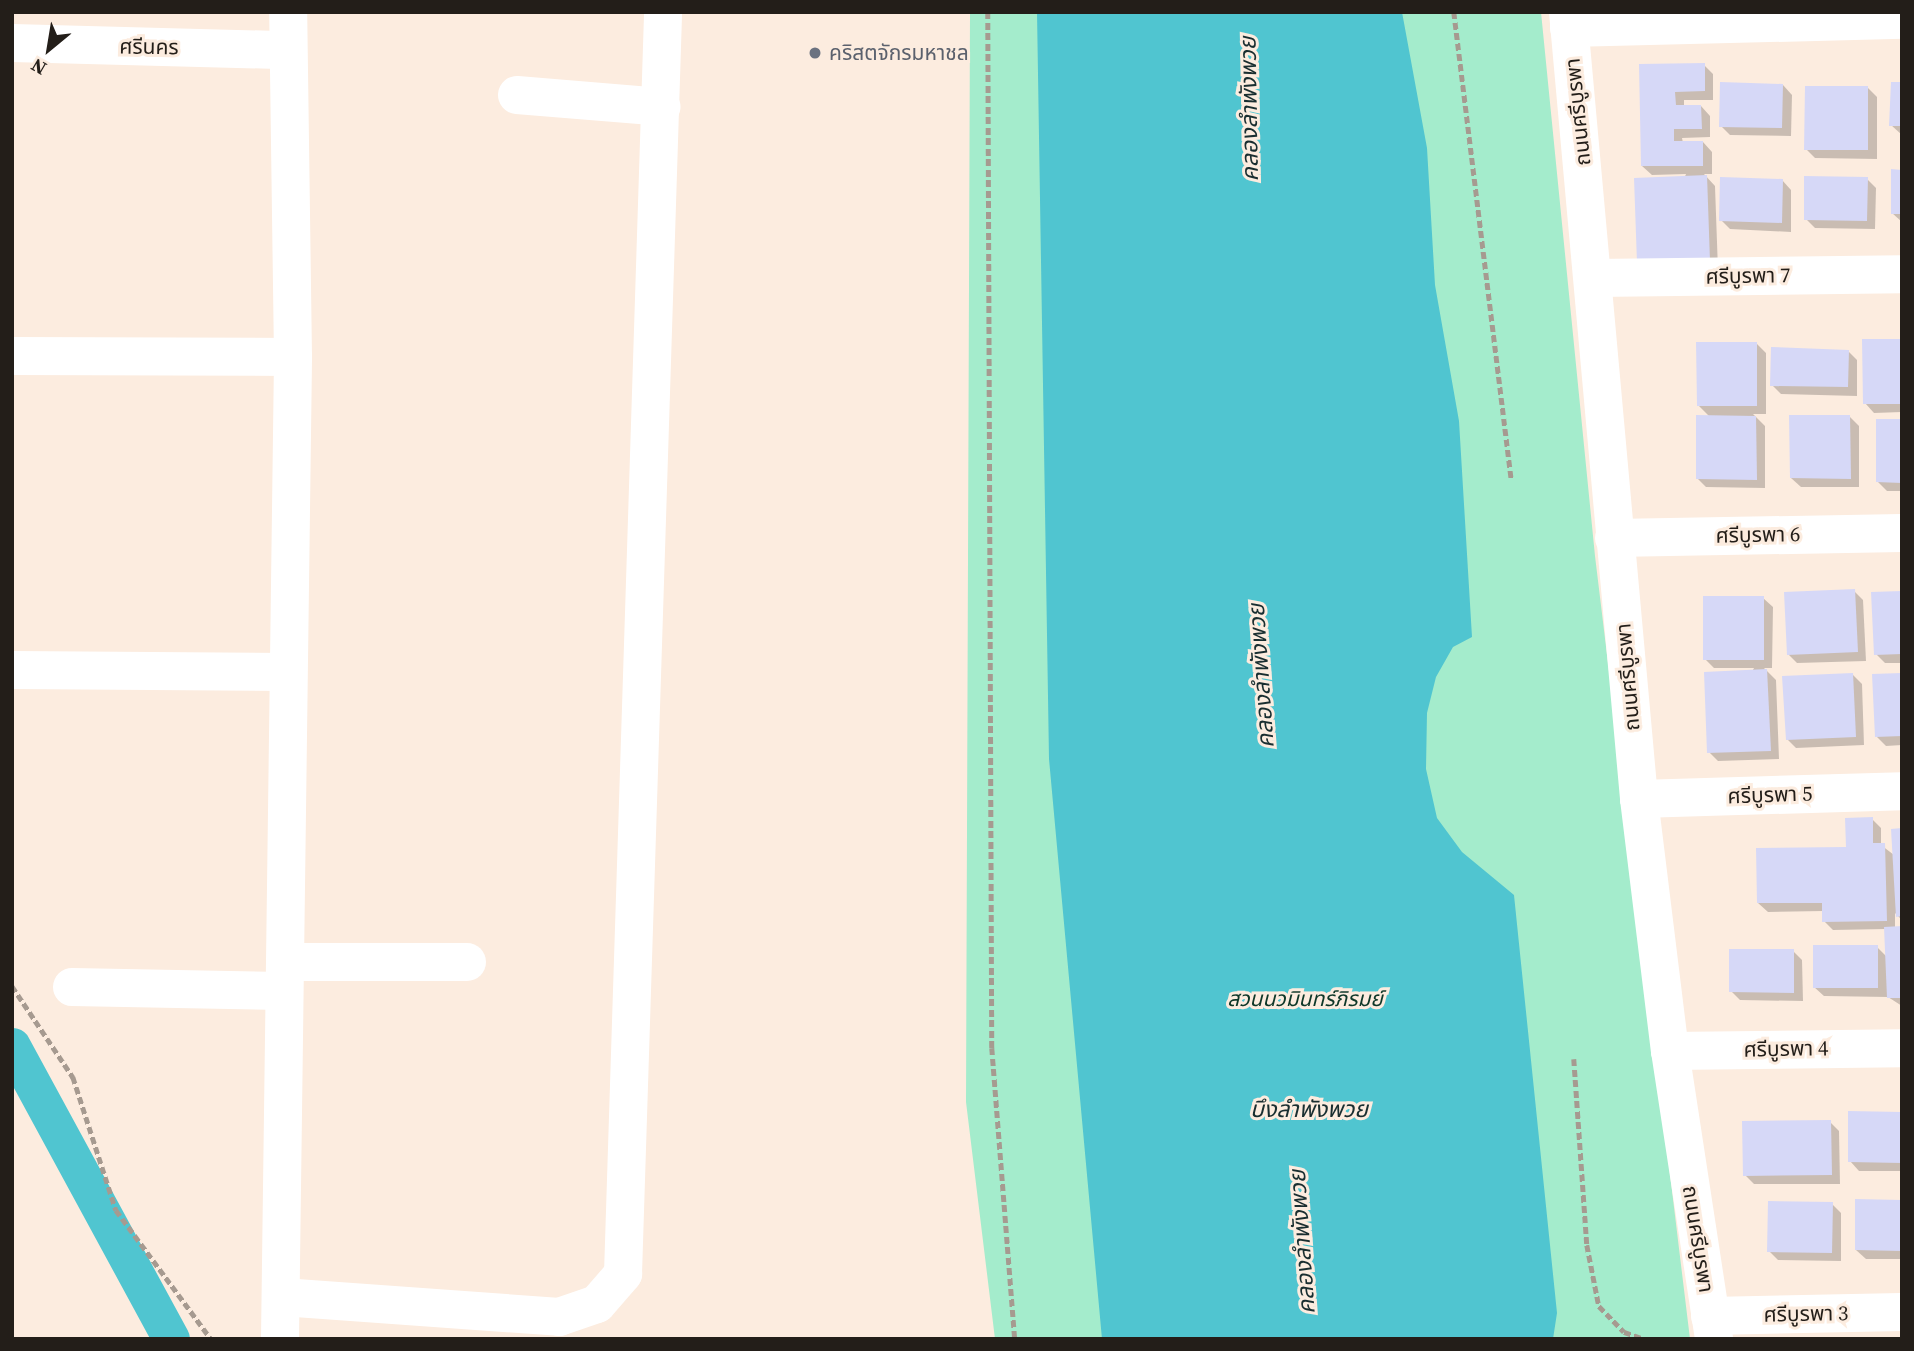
<!DOCTYPE html>
<meta charset="utf-8">
<style>
body{margin:0}
#map{position:relative;width:1914px;height:1351px;overflow:hidden;background:#fcecdf;font-family:"Source Serif 4","Noto Sans Thai",serif}
div>[style]{position:absolute}
.green>*{inset:0;background:#a4eccc}
.water>*{inset:0;background:#50c5d0}
.shadow>*{inset:0;background:#0003}
.canal>*{height:37px;margin:-18.5px;padding:0 18.5px;transform-origin:18.5px;border-radius:18.5px;background:#50c5d0}
.building>*{inset:0;background:#d6d8f7}
.path>*{height:4.5px;margin-top:-2.25px;transform-origin:0;background:repeating-linear-gradient(90deg,#a69a90 0 7px,transparent 0 10.5px)}
.minor>*{height:38px;margin:-19px;padding:0 19px;transform-origin:19px;border-radius:19px;background:#fff}
.dots>*{width:19px;height:19px;translate:-50% -50%;box-sizing:border-box;border:4px solid #fcecdf;border-radius:50%}
span{translate:-50% -50%;white-space:nowrap;text-align:center;line-height:1.15;-webkit-text-stroke:6px #fcecdf;paint-order:stroke}
.street-label{font-size:21px;color:#231e19}
.worship-label{font-size:21px;color:#5b616d}
.left{translate:0 -50%;text-align:left}
.park-label{font-size:21px;color:#0e3728;font-style:italic}
.water-label{font-size:23px;color:#192e30;font-style:italic}
.frame{position:absolute;inset:0;border:14px solid #231e19;pointer-events:none}
.north{position:absolute;left:14px;top:14px;width:70px;height:70px;-webkit-text-stroke:5px #fcecdf;paint-order:stroke;rotate:210deg;font-size:19px;font-weight:700;line-height:28px;text-align:center;color:#231e19}
.north::after{content:'';display:block;margin:auto;width:24px;height:32px;background:#231e19;clip-path:polygon(50% 0,100% 100%,50% 72%,0 100%)}
</style>
<div id="map">
<div class="green">
<div style="clip-path:polygon(970px 12px,1541px 12px,1595px 556px,1690px 1339px,995px 1339px,966px 1102px)"></div>
</div>
<div class="water">
<div style="clip-path:polygon(1037px 12px,1402px 12px,1427px 148px,1435px 285px,1459px 421px,1472px 637px,1453px 647px,1436px 677px,1427px 713px,1426px 769px,1437px 818px,1462px 852px,1514px 895px,1557px 1313px,1553px 1339px,1102px 1339px,1049px 759px)"></div>
</div>
<div class="shadow">
<div style="clip-path:polygon(1704px 65px,1713px 74px,1713px 100px,1684px 100px,1684px 106px,1701px 106px,1710px 116px,1710px 137px,1682px 138px,1683px 143px,1703px 142px,1712px 152px,1712px 174px,1704px 174px,1715px 186px,1718px 270px,1647px 272px,1686px 174px,1652px 175px,1642px 166px,1641px 66px)"></div>
<div style="clip-path:polygon(1902px 84px,1902px 135px,1891px 125px)"></div>
<div style="clip-path:polygon(1783px 85px,1792px 95px,1791px 136px,1730px 135px,1721px 126px)"></div>
<div style="clip-path:polygon(1868px 88px,1877px 97px,1877px 159px,1815px 158px,1806px 149px)"></div>
<div style="clip-path:polygon(1902px 171px,1902px 222px,1892px 213px)"></div>
<div style="clip-path:polygon(1867px 179px,1876px 188px,1875px 229px,1815px 228px,1806px 219px)"></div>
<div style="clip-path:polygon(1782px 180px,1791px 190px,1791px 232px,1730px 229px,1721px 220px)"></div>
<div style="clip-path:polygon(1902px 341px,1902px 412px,1874px 413px,1865px 403px)"></div>
<div style="clip-path:polygon(1757px 344px,1766px 353px,1766px 414px,1753px 414px,1765px 426px,1765px 488px,1706px 487px,1697px 478px,1710px 417px,1698px 405px)"></div>
<div style="clip-path:polygon(1848px 351px,1857px 360px,1857px 396px,1781px 394px,1772px 385px)"></div>
<div style="clip-path:polygon(1850px 417px,1859px 426px,1859px 487px,1801px 487px,1791px 478px)"></div>
<div style="clip-path:polygon(1902px 421px,1902px 491px,1887px 491px,1878px 482px)"></div>
<div style="clip-path:polygon(1854px 591px,1863px 600px,1866px 661px,1797px 663px,1788px 654px)"></div>
<div style="clip-path:polygon(1902px 592px,1902px 663px,1885px 663px,1876px 654px)"></div>
<div style="clip-path:polygon(1763px 598px,1773px 607px,1772px 668px,1764px 668px,1776px 680px,1779px 759px,1718px 761px,1709px 752px,1754px 668px,1714px 668px,1705px 659px)"></div>
<div style="clip-path:polygon(1902px 674px,1902px 745px,1886px 746px,1877px 737px)"></div>
<div style="clip-path:polygon(1853px 675px,1862px 684px,1864px 745px,1796px 748px,1787px 739px)"></div>
<div style="clip-path:polygon(1872px 819px,1881px 828px,1881px 845px,1894px 855px,1902px 830px,1902px 920px,1895px 913px,1895px 928px,1902px 928px,1902px 1006px,1888px 997px,1824px 996px,1814px 987px,1877px 947px,1887px 957px,1886px 929px,1833px 930px,1824px 921px,1824px 911px,1768px 912px,1758px 903px,1848px 849px)"></div>
<div style="clip-path:polygon(1793px 951px,1802px 960px,1803px 1001px,1740px 1000px,1731px 991px)"></div>
<div style="clip-path:polygon(1902px 1114px,1902px 1171px,1859px 1171px,1850px 1161px)"></div>
<div style="clip-path:polygon(1830px 1122px,1839px 1131px,1840px 1184px,1754px 1184px,1745px 1175px)"></div>
<div style="clip-path:polygon(1902px 1202px,1902px 1259px,1866px 1259px,1856px 1250px)"></div>
<div style="clip-path:polygon(1832px 1204px,1841px 1213px,1841px 1261px,1778px 1260px,1769px 1251px)"></div>
</div>
<div class="canal">
<div style="left:12px;top:1046px;width:333px;rotate:61.5deg"></div>
</div>
<div class="building">
<div style="clip-path:polygon(1705px 63px,1705px 91px,1675px 92px,1676px 105px,1701px 105px,1702px 129px,1674px 129px,1674px 141px,1703px 141px,1703px 166px,1641px 166px,1639px 64px)"></div>
<div style="clip-path:polygon(1720px 82px,1783px 84px,1782px 128px,1719px 127px)"></div>
<div style="clip-path:polygon(1891px 82px,1902px 82px,1902px 126px,1889px 126px)"></div>
<div style="clip-path:polygon(1805px 86px,1868px 86px,1868px 150px,1804px 150px)"></div>
<div style="clip-path:polygon(1891px 169px,1902px 170px,1902px 214px,1891px 214px)"></div>
<div style="clip-path:polygon(1707px 175px,1710px 261px,1637px 263px,1634px 178px)"></div>
<div style="clip-path:polygon(1804px 176px,1868px 177px,1867px 221px,1804px 220px)"></div>
<div style="clip-path:polygon(1720px 177px,1783px 179px,1782px 223px,1719px 221px)"></div>
<div style="clip-path:polygon(1862px 339px,1902px 339px,1902px 404px,1863px 404px)"></div>
<div style="clip-path:polygon(1696px 342px,1757px 342px,1757px 406px,1697px 406px)"></div>
<div style="clip-path:polygon(1771px 347px,1849px 350px,1848px 387px,1770px 386px)"></div>
<div style="clip-path:polygon(1696px 415px,1756px 416px,1757px 480px,1696px 479px)"></div>
<div style="clip-path:polygon(1789px 415px,1850px 415px,1851px 479px,1790px 478px)"></div>
<div style="clip-path:polygon(1876px 419px,1902px 419px,1902px 483px,1876px 482px)"></div>
<div style="clip-path:polygon(1855px 589px,1858px 652px,1787px 655px,1784px 592px)"></div>
<div style="clip-path:polygon(1902px 591px,1902px 654px,1874px 655px,1871px 592px)"></div>
<div style="clip-path:polygon(1703px 596px,1764px 596px,1764px 660px,1703px 660px)"></div>
<div style="clip-path:polygon(1767px 669px,1771px 751px,1707px 753px,1704px 672px)"></div>
<div style="clip-path:polygon(1853px 673px,1856px 737px,1786px 740px,1782px 676px)"></div>
<div style="clip-path:polygon(1902px 673px,1902px 736px,1875px 737px,1872px 674px)"></div>
<div style="clip-path:polygon(1873px 817px,1873px 843px,1885px 843px,1887px 921px,1822px 922px,1822px 903px,1757px 903px,1756px 848px,1846px 847px,1845px 818px)"></div>
<div style="clip-path:polygon(1902px 828px,1902px 916px,1896px 917px,1891px 829px)"></div>
<div style="clip-path:polygon(1902px 926px,1902px 998px,1887px 998px,1884px 927px)"></div>
<div style="clip-path:polygon(1813px 945px,1878px 945px,1878px 988px,1813px 988px)"></div>
<div style="clip-path:polygon(1729px 949px,1794px 949px,1794px 993px,1729px 992px)"></div>
<div style="clip-path:polygon(1848px 1111px,1902px 1112px,1902px 1163px,1848px 1162px)"></div>
<div style="clip-path:polygon(1831px 1120px,1832px 1175px,1743px 1176px,1742px 1121px)"></div>
<div style="clip-path:polygon(1855px 1199px,1902px 1200px,1902px 1251px,1855px 1250px)"></div>
<div style="clip-path:polygon(1768px 1201px,1833px 1202px,1832px 1253px,1767px 1252px)"></div>
</div>
<div class="path">
<div style="left:988px;top:12px;width:1036px;rotate:89.78deg"></div>
<div style="left:992px;top:1048px;width:292px;rotate:85.5deg"></div>
<div style="left:1454px;top:12px;width:470px;rotate:83deg"></div>
<div style="left:12px;top:986px;width:110px;rotate:56.2deg"></div>
<div style="left:73px;top:1077px;width:140px;rotate:72.1deg"></div>
<div style="left:116px;top:1210px;width:160px;rotate:53.6deg"></div>
<div style="left:1574px;top:1059px;width:186px;rotate:86deg"></div>
<div style="left:1587px;top:1245px;width:62px;rotate:78.9deg"></div>
<div style="left:1599px;top:1306px;width:36px;rotate:46deg"></div>
<div style="left:1624px;top:1332px;width:21px;rotate:19deg"></div>
</div>
<div class="minor">
<div style="left:1568px;top:12px;width:790px;rotate:84.84deg"></div>
<div style="left:1639px;top:799px;width:254px;rotate:83deg"></div>
<div style="left:1670px;top:1051px;width:291px;rotate:81.3deg"></div>
<div style="left:1569px;top:28px;width:333px;rotate:-1.4deg"></div>
<div style="left:12px;top:43px;width:274px;rotate:1.5deg"></div>
<div style="left:517px;top:95px;width:145px;rotate:4.7deg"></div>
<div style="left:1595px;top:278px;width:307px;rotate:-0.7deg"></div>
<div style="left:12px;top:356px;width:281px;rotate:0.2deg"></div>
<div style="left:1614px;top:538px;width:288px;rotate:-1deg"></div>
<div style="left:12px;top:670px;width:276px;rotate:0.4deg"></div>
<div style="left:1639px;top:799px;width:263px;rotate:-1.7deg"></div>
<div style="left:285px;top:962px;width:182px"></div>
<div style="left:72px;top:987px;width:212px;rotate:1.1deg"></div>
<div style="left:1670px;top:1051px;width:232px;rotate:-0.7deg"></div>
<div style="left:282px;top:1297px;width:278px;rotate:4.1deg"></div>
<div style="left:559px;top:1317px;width:40px;rotate:-18.9deg"></div>
<div style="left:597px;top:1304px;width:40px;rotate:-49deg"></div>
<div style="left:623px;top:1274px;width:1263px;rotate:-88.18deg"></div>
<div style="left:1710px;top:1316px;width:192px;rotate:-1.2deg"></div>
<div style="left:280px;top:1339px;width:982px;rotate:-89.24deg"></div>
<div style="left:293px;top:357px;width:345px;rotate:-90.8deg"></div>
</div>
<div class="dots">
<div style="left:815px;top:53px;background:#6b7280"></div>
</div>
<div class="street-label">
<span style="left:149px;top:47px;rotate:1deg">ศรีนคร</span>
<span style="left:1578px;top:112px;rotate:-96deg">ถนนศรีบูรพา</span>
<span style="left:1748px;top:276px;rotate:-1deg">ศรีบูรพา 7</span>
<span style="left:1758px;top:535px;rotate:-1deg">ศรีบูรพา 6</span>
<span style="left:1628px;top:677px;rotate:-95deg">ถนนศรีบูรพา</span>
<span style="left:1770px;top:795px;rotate:-2deg">ศรีบูรพา 5</span>
<span style="left:1786px;top:1049px;rotate:-1deg">ศรีบูรพา 4</span>
<span style="left:1698px;top:1239px;rotate:81deg">ถนนศรีบูรพา</span>
<span style="left:1806px;top:1314px;rotate:-1deg">ศรีบูรพา 3</span>
</div>
<div class="worship-label">
<span class="left" style="left:829px;top:53px">คริสตจักรมหาชล</span>
</div>
<div class="park-label">
<span style="left:1305px;top:999px">สวนนวมินทร์ภิรมย์</span>
</div>
<div class="water-label">
<span style="left:1249px;top:109px;rotate:-91deg">คลองลำพังพวย</span>
<span style="left:1261px;top:676px;rotate:-94deg">คลองลำพังพวย</span>
<span style="left:1309px;top:1109px">บึงลำพังพวย</span>
<span style="left:1302px;top:1242px;rotate:-94deg">คลองลำพังพวย</span>
</div>
<div class="frame"></div>
<div class="north">N</div>
</div>
